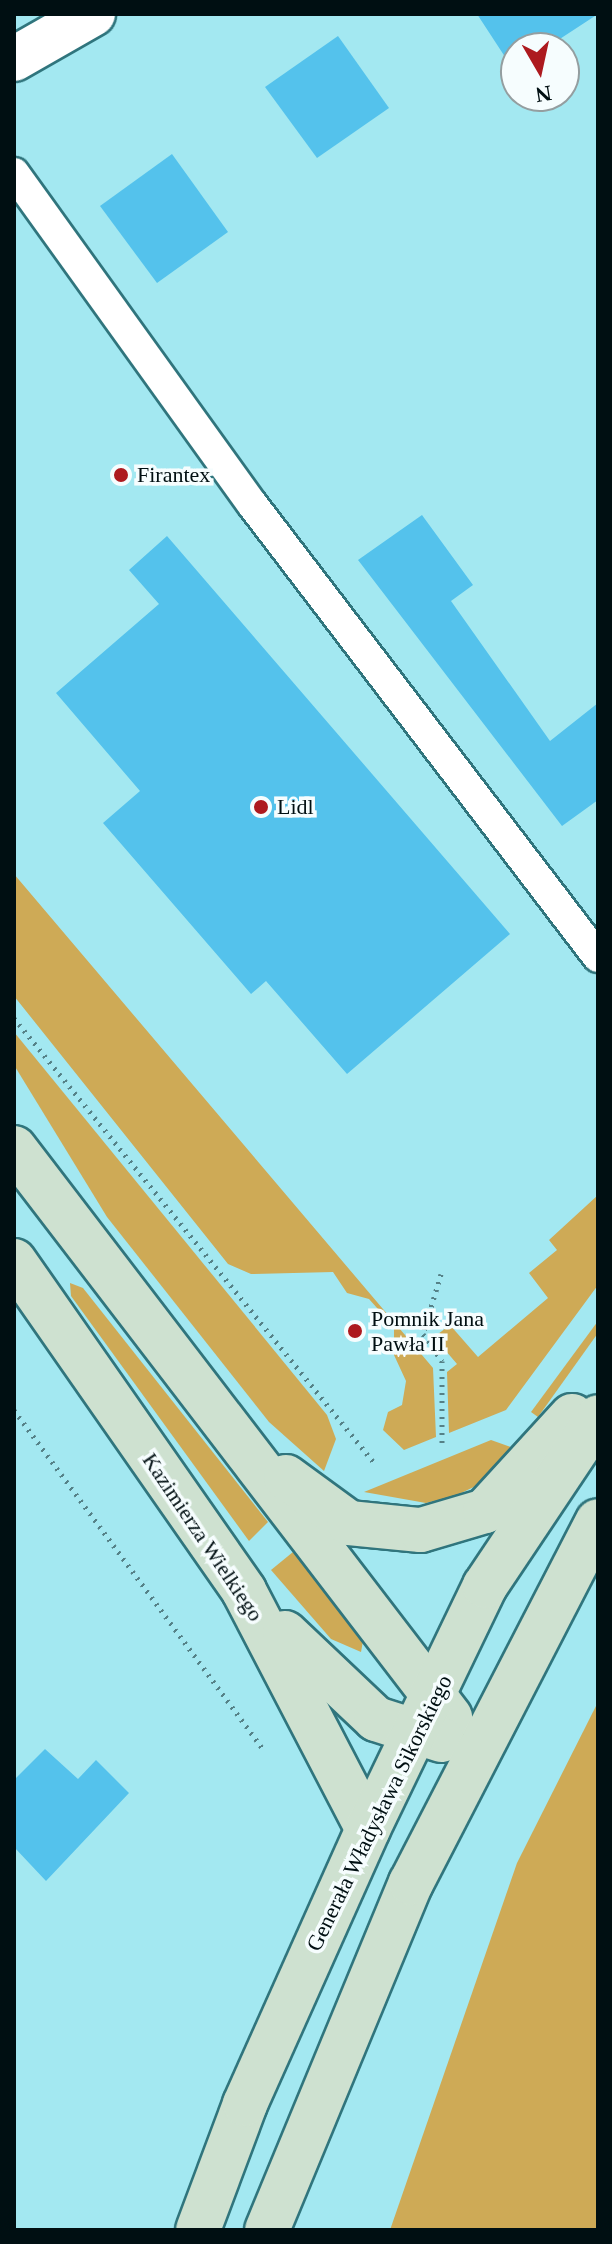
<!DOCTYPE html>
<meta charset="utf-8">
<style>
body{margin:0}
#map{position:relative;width:612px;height:2244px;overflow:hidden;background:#a3e8f1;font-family:"Times New Roman",serif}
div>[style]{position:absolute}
.green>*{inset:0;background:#ceaa56}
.building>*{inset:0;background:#54c2ec}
.path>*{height:5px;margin-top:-2.5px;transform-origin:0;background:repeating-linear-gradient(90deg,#558187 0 2px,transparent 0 8px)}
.roads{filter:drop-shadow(2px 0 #30757d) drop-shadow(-2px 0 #30757d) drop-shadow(0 2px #30757d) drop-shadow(0 -2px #30757d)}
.lane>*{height:30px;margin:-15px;padding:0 15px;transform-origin:15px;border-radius:15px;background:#fff}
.street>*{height:44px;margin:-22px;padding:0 22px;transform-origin:22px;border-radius:22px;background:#fff}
.secondary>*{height:44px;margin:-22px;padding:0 22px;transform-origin:22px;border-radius:22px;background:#cee1d0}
.dots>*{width:22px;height:22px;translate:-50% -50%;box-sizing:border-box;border:4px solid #f6fdfe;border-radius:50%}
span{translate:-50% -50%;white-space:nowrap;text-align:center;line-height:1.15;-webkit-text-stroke:7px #f6fdfe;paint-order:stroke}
.poi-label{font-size:22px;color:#000f12}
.left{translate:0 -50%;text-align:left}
.street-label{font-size:22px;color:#000f12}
.frame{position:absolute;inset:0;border:16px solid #000f12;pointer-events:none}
.north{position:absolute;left:500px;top:32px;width:80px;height:80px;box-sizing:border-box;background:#f6fdfe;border:2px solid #949ea0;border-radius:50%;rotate:171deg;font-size:22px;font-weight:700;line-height:32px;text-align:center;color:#000f12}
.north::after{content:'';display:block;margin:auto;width:28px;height:36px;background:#ad1a1f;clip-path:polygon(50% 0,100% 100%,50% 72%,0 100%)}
</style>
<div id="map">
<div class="green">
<div style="clip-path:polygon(14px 874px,433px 1368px,436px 1437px,404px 1450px,383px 1430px,388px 1412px,402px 1405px,406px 1381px,394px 1355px,394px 1327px,369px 1299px,347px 1293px,333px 1272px,251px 1274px,228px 1264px,14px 996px)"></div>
<div style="clip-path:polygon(14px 1032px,327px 1415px,336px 1439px,324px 1471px,269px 1422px,107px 1217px,14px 1065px)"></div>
<div style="clip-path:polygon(598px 1195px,598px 1285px,506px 1410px,449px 1433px,447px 1372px,457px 1364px,434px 1337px,450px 1325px,478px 1357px,548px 1298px,529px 1273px,557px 1250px,549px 1240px)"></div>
<div style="clip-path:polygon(70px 1283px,83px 1288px,268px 1522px,249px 1541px,71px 1296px)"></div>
<div style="clip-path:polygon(598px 1321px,598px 1333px,538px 1417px,531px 1412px)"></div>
<div style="clip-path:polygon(491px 1440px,516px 1449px,482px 1483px,455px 1496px,426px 1503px,364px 1492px)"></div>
<div style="clip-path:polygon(293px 1552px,363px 1641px,361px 1652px,331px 1639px,271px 1570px)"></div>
<div style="clip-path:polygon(598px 1702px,598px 2230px,390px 2230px,517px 1863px)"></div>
</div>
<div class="building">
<div style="clip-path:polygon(477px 14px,598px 14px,546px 48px,516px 48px,513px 69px)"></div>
<div style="clip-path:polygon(338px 36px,389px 108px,317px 158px,265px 87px)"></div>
<div style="clip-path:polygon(172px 154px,228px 232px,157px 283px,100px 206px)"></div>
<div style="clip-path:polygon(422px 515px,473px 585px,451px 601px,550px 741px,598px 703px,598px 800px,562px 826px,358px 560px)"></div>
<div style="clip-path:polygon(167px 536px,510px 934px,347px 1074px,266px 981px,251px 994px,103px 823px,140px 791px,56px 693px,159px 604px,129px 570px)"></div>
<div style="clip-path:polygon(45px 1749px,78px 1779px,96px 1760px,129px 1793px,46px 1881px,14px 1847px,14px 1780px)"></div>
</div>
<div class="path">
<div style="left:14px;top:1018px;width:575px;rotate:51deg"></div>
<div style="left:441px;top:1274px;width:63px;rotate:106.7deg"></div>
<div style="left:423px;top:1334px;width:33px;rotate:55deg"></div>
<div style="left:442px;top:1361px;width:84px;rotate:90deg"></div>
<div style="left:14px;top:1410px;width:419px;rotate:53.7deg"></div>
</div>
<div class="roads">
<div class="lane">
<div style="left:14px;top:173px;width:408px;rotate:54.3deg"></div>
<div style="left:252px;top:504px;width:570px;rotate:52.63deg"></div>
</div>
<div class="street">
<div style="left:14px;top:59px;width:91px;rotate:-29.7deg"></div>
</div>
<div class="secondary">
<div style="left:14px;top:1148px;width:717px;rotate:52.54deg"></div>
<div style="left:14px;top:1261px;width:402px;rotate:55.1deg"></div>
<div style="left:244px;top:1591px;width:268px;rotate:62.5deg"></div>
<div style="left:286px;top:1477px;width:78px;rotate:36.1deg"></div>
<div style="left:349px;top:1523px;width:72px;rotate:5.6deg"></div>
<div style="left:421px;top:1530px;width:67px;rotate:-16.5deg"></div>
<div style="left:485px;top:1511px;width:129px;rotate:-47.5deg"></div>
<div style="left:285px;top:1633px;width:125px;rotate:43.4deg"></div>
<div style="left:376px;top:1719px;width:69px;rotate:17.7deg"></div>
<div style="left:198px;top:2230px;width:134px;rotate:-69.5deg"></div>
<div style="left:245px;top:2104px;width:301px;rotate:-65.9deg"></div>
<div style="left:368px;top:1829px;width:270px;rotate:-64.3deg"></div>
<div style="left:485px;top:1586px;width:203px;rotate:-56.2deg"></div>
<div style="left:267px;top:2230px;width:376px;rotate:-67.5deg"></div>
<div style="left:411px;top:1883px;width:407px;rotate:-62.7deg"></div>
</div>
</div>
<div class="dots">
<div style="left:121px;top:475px;background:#ad1a1f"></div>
<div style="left:261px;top:807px;background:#ad1a1f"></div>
<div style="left:355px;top:1331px;background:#ad1a1f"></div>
</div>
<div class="poi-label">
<span class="left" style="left:137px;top:475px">Firantex</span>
<span class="left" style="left:277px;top:807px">Lidl</span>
<span class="left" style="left:371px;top:1331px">Pomnik Jana<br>Pawła II</span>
</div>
<div class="street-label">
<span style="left:203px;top:1537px;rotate:56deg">Kazimierza Wielkiego</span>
<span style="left:379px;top:1813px;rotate:-64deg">Generała Władysława Sikorskiego</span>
</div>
<div class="frame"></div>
<div class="north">N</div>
</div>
